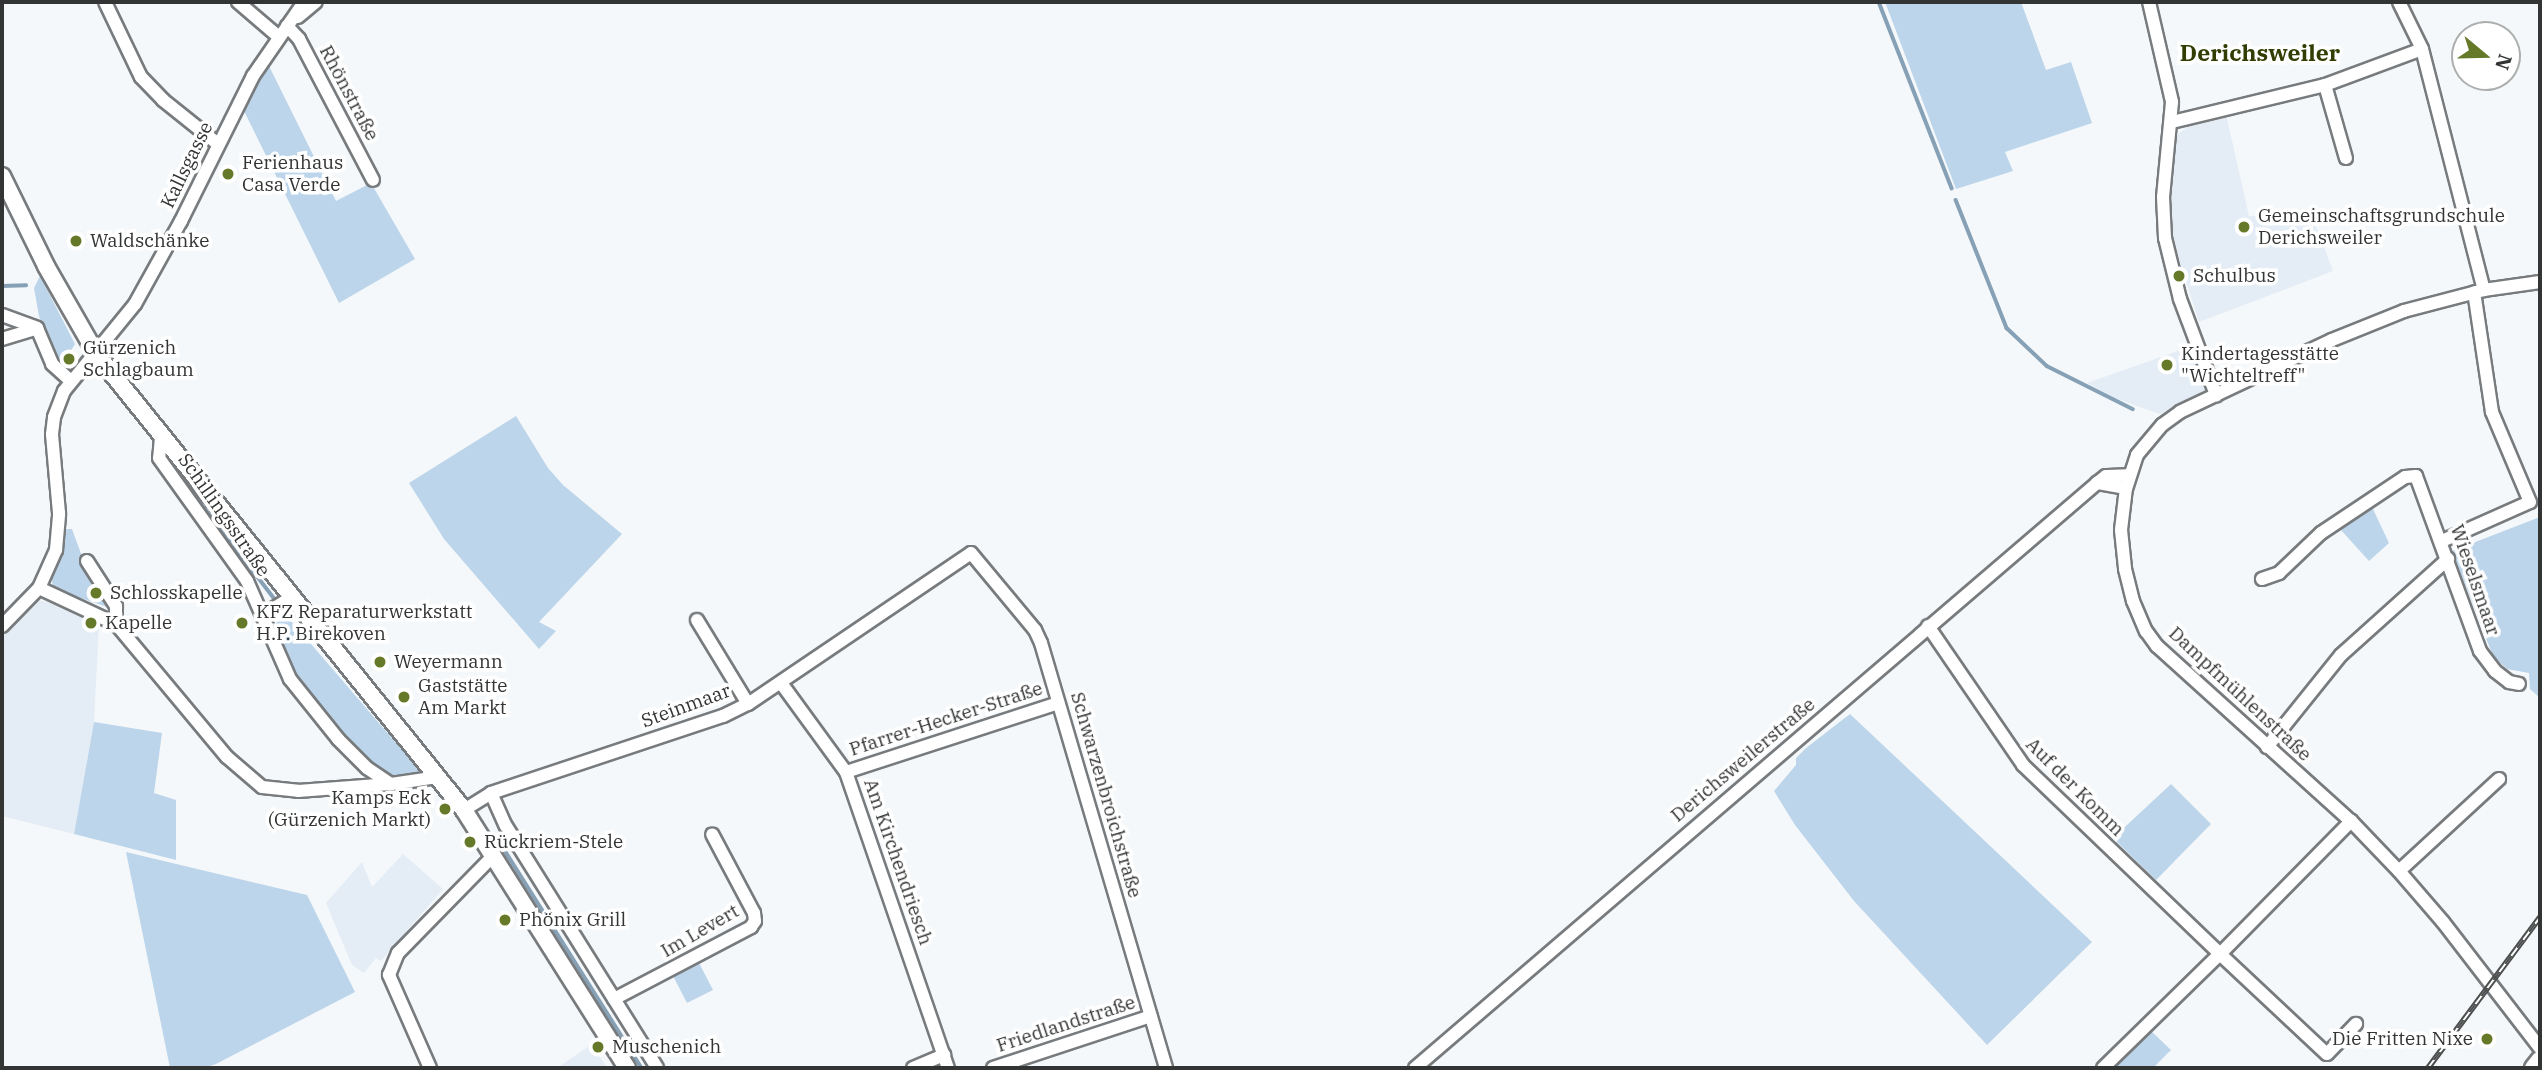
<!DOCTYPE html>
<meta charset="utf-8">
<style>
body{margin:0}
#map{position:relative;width:2542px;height:1070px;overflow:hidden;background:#f5f8fa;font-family:"IBM Plex Serif",serif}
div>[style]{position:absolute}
.built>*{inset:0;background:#e4edf5}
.green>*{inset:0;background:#bcd5ea}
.stream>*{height:3.5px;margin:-1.75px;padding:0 1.75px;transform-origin:1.75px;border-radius:1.75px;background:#86a0b6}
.roads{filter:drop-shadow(2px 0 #787b7d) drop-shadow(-2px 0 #787b7d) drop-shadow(0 2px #787b7d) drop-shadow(0 -2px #787b7d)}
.minor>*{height:12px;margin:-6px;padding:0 6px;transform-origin:6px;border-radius:6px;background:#fff}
.major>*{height:16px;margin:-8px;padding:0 8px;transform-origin:8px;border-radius:8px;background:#fff}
.rail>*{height:6px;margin-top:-3px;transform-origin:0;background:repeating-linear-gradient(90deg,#fff 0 10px,#4c4d4d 0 20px);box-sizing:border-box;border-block:2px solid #4c4d4d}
.dots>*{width:19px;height:19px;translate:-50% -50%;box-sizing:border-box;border:4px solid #fff;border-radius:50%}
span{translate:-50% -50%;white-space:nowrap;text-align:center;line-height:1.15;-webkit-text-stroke:7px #fff;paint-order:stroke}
.street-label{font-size:19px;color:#333434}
.poi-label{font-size:19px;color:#333434}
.left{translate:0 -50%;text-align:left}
.right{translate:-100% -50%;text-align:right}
.quarter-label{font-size:23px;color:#313d01;font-weight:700}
.frame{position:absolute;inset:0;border:4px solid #333434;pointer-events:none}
.north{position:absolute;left:2451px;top:21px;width:70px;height:70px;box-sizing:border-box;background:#fff;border:2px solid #adaeae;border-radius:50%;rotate:109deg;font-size:19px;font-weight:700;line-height:28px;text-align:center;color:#333434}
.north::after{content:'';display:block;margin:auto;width:24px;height:32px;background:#657928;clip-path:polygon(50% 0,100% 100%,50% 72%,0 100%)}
</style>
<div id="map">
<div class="built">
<div style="clip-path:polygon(2226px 114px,2249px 216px,2311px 213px,2333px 271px,2199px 322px,2172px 237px,2169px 197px,2173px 155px,2177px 135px,2190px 125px)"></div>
<div style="clip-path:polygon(2189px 347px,2205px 390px,2160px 414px,2114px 398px,2087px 383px)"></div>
<div style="clip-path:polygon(38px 600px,60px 605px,99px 625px,94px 722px,74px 834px,2px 816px,2px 637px)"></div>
<div style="clip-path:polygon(403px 854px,443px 889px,381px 961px,376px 958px,364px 973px,352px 965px,326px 903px,362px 862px,372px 887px)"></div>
<div style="clip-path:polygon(592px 1044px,607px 1068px,557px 1068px)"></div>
</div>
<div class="green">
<div style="clip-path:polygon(1885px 2px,2021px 2px,2046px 70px,2071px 62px,2092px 123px,2005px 152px,2013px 171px,1956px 189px)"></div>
<div style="clip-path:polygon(269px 66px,336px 201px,371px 183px,415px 259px,339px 303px,243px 109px)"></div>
<div style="clip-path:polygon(40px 276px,75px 344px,63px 363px,51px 352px,39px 316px,34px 288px)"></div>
<div style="clip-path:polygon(516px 416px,548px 468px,563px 485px,622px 534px,539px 622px,556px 631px,539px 649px,444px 539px,409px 483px)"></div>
<div style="clip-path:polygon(2372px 507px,2389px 543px,2369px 561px,2340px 529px)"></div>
<div style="clip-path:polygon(2540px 517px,2540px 698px,2530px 689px,2529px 673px,2507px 669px,2493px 656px,2452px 551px)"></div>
<div style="clip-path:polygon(66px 529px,72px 529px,83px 559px,110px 608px,57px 590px,53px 586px,51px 577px,63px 549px)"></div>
<div style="clip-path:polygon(286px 615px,422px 773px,388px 776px,371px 764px,341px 736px,308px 696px,288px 658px,276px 623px)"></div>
<div style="clip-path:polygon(1850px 714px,2092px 942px,1987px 1045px,1854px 901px,1795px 825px,1774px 791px,1796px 765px,1796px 758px,1806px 748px)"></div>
<div style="clip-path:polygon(94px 722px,162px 733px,154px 793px,176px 800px,176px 860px,74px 834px)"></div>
<div style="clip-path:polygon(2171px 784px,2211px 824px,2156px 880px,2113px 838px)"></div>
<div style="clip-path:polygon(126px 852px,307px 895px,355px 992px,216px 1064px,203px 1068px,170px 1068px)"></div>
<div style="clip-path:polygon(698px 961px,713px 990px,687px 1003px,672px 974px)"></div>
<div style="clip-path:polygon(2150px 1030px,2171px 1050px,2153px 1068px,2113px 1068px)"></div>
</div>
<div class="stream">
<div style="left:1879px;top:2px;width:200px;rotate:68.6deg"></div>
<div style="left:1956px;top:200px;width:138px;rotate:68.3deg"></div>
<div style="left:2007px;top:328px;width:55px;rotate:43.5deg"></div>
<div style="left:2047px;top:366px;width:96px;rotate:26.6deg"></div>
<div style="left:2px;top:286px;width:24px;rotate:-2deg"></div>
<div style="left:179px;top:475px;width:155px;rotate:52.3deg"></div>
<div style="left:504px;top:849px;width:259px;rotate:57.8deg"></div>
</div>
<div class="roads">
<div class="minor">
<div style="left:105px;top:2px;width:83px;rotate:64.4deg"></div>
<div style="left:141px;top:77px;width:32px;rotate:46deg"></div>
<div style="left:163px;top:100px;width:70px;rotate:38.7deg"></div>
<div style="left:238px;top:2px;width:54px;rotate:40.5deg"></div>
<div style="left:2149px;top:2px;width:103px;rotate:77deg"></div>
<div style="left:2172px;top:102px;width:95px;rotate:95.4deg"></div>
<div style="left:2163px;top:197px;width:41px;rotate:87.2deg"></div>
<div style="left:2165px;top:238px;width:63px;rotate:76.2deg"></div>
<div style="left:2180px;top:299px;width:103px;rotate:69.4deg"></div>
<div style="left:2399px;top:2px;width:52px;rotate:63.9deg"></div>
<div style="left:2422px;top:49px;width:249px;rotate:75.6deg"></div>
<div style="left:298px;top:17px;width:23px;rotate:-40deg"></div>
<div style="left:287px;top:26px;width:18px;rotate:47deg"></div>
<div style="left:299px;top:39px;width:159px;rotate:62.3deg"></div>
<div style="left:2325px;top:85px;width:76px;rotate:74deg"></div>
<div style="left:2172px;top:122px;width:157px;rotate:-13.6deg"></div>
<div style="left:2325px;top:85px;width:103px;rotate:-20.4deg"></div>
<div style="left:2540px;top:282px;width:57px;rotate:171.9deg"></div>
<div style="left:2484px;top:290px;width:83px;rotate:165.3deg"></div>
<div style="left:2404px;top:311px;width:78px;rotate:158.1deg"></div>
<div style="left:2332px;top:340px;width:168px;rotate:154.7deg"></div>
<div style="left:2180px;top:412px;width:22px;rotate:144deg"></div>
<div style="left:2162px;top:425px;width:39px;rotate:130deg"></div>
<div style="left:2137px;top:455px;width:35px;rotate:108deg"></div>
<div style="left:2126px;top:488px;width:42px;rotate:96.8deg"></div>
<div style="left:2121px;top:530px;width:39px;rotate:84deg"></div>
<div style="left:2125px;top:569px;width:33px;rotate:76deg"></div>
<div style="left:2133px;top:601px;width:33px;rotate:67deg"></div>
<div style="left:2146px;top:631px;width:19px;rotate:54deg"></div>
<div style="left:2157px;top:646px;width:261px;rotate:42.1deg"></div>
<div style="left:2351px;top:821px;width:69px;rotate:46.2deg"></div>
<div style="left:2399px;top:871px;width:67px;rotate:49.2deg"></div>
<div style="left:2443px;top:922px;width:159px;rotate:52.4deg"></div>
<div style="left:2px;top:315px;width:37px;rotate:20deg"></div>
<div style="left:2px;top:339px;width:37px;rotate:-17deg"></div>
<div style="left:37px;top:328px;width:39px;rotate:67deg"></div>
<div style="left:52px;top:364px;width:25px;rotate:42deg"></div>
<div style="left:161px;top:437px;width:21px;rotate:95deg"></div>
<div style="left:159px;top:458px;width:151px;rotate:54.4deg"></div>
<div style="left:247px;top:581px;width:107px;rotate:66.3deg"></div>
<div style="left:290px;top:679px;width:77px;rotate:51.3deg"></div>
<div style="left:338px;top:739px;width:41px;rotate:45deg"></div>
<div style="left:367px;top:768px;width:29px;rotate:34deg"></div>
<div style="left:2097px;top:483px;width:29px;rotate:10deg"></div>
<div style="left:2442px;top:541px;width:96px;rotate:-23.9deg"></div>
<div style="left:2530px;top:502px;width:98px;rotate:-112.9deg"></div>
<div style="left:2492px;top:412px;width:121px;rotate:-98.5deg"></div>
<div style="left:87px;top:561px;width:54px;rotate:57.2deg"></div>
<div style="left:116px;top:606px;width:18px;rotate:90deg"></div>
<div style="left:2262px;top:579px;width:18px;rotate:-19deg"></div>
<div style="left:2279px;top:573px;width:58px;rotate:-43.6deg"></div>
<div style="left:2321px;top:533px;width:101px;rotate:-33.7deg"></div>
<div style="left:2405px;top:477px;width:11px;rotate:-5deg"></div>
<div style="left:2416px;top:476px;width:186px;rotate:69.9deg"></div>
<div style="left:2480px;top:651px;width:25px;rotate:53deg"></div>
<div style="left:2495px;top:671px;width:18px;rotate:38deg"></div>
<div style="left:2509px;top:682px;width:10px;rotate:11deg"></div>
<div style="left:39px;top:588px;width:85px;rotate:25.1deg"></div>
<div style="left:116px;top:624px;width:173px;rotate:50.2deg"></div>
<div style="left:227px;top:757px;width:46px;rotate:40.6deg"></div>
<div style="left:262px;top:787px;width:36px;rotate:6deg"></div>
<div style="left:298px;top:791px;width:93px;rotate:-4.3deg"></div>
<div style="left:391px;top:784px;width:48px;rotate:-8.5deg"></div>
<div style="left:263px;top:615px;width:32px;rotate:-32deg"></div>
<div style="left:697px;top:620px;width:98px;rotate:58.7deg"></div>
<div style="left:2px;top:626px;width:53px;rotate:-45.8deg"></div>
<div style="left:39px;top:588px;width:42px;rotate:-65.9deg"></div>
<div style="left:56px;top:550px;width:37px;rotate:-85deg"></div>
<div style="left:59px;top:513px;width:79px;rotate:-95.1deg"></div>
<div style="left:52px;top:434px;width:17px;rotate:-83deg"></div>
<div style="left:54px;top:417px;width:28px;rotate:-69deg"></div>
<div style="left:64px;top:391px;width:112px;rotate:-50.8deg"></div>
<div style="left:135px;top:304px;width:95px;rotate:-61deg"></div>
<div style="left:181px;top:221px;width:162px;rotate:-63.6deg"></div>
<div style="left:253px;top:76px;width:90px;rotate:-55.4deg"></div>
<div style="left:1928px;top:626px;width:168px;rotate:55.6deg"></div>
<div style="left:2023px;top:765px;width:273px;rotate:43.8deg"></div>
<div style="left:2220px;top:954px;width:187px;rotate:-45.4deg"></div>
<div style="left:781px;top:683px;width:110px;rotate:53.9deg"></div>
<div style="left:846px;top:772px;width:313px;rotate:71deg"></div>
<div style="left:2267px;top:747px;width:118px;rotate:-51.2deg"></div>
<div style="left:2341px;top:655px;width:144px;rotate:-41.9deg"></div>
<div style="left:846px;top:772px;width:223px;rotate:-18deg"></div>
<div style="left:491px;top:793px;width:36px;rotate:66deg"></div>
<div style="left:506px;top:826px;width:285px;rotate:58deg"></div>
<div style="left:464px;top:810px;width:32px;rotate:-32deg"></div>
<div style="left:491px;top:793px;width:244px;rotate:-18.4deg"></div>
<div style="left:723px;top:716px;width:28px;rotate:-26deg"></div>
<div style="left:748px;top:704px;width:269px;rotate:-34.1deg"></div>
<div style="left:971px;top:553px;width:100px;rotate:50.3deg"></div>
<div style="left:1035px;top:630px;width:14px;rotate:65deg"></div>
<div style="left:1041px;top:643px;width:443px;rotate:73.6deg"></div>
<div style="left:2399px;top:871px;width:136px;rotate:-42.6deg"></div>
<div style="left:614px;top:999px;width:155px;rotate:-27.7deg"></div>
<div style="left:751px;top:927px;width:7px;rotate:-56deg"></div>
<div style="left:755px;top:921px;width:8px;rotate:-97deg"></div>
<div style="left:754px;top:913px;width:89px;rotate:-118deg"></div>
<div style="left:430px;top:1068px;width:102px;rotate:-113.8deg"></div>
<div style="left:389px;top:975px;width:24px;rotate:-68deg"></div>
<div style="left:398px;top:953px;width:137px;rotate:-45.6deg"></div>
<div style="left:913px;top:1068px;width:34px;rotate:-23deg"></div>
<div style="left:993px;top:1068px;width:166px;rotate:-18.2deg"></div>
<div style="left:1415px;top:1068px;width:899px;rotate:-40.62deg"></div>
<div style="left:2097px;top:483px;width:11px;rotate:-38deg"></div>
<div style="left:2106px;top:476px;width:23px;rotate:-2deg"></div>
<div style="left:2103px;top:1068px;width:163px;rotate:-44.3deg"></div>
<div style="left:2220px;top:954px;width:146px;rotate:43.1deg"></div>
<div style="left:2327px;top:1054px;width:42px;rotate:-46deg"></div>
</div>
<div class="major">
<div style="left:2px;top:176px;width:100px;rotate:63.9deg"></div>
<div style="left:46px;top:266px;width:103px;rotate:60.2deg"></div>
<div style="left:97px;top:355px;width:585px;rotate:51.11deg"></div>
<div style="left:464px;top:810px;width:305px;rotate:57.7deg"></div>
<div style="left:2533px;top:1068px;width:11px;rotate:-52deg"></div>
</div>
</div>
<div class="rail">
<div style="left:2428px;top:1068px;width:188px;rotate:-53.4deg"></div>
</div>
<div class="dots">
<div style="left:228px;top:174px;background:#657928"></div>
<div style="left:2244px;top:227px;background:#657928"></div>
<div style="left:76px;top:241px;background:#657928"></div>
<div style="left:2179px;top:276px;background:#657928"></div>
<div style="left:69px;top:359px;background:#657928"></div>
<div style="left:2167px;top:365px;background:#657928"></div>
<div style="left:96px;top:593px;background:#657928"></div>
<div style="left:91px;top:623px;background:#657928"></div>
<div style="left:242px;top:623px;background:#657928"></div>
<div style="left:380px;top:662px;background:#657928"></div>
<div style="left:404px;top:697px;background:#657928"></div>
<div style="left:445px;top:809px;background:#657928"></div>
<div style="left:470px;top:842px;background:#657928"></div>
<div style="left:505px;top:920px;background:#657928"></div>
<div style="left:2487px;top:1039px;background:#657928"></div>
<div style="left:598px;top:1047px;background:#657928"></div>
</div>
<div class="street-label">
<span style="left:349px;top:93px;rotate:62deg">Rhönstraße</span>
<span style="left:187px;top:165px;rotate:-64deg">Kallsgasse</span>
<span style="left:224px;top:515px;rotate:55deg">Schillingsstraße</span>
<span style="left:2475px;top:580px;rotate:71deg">Wieselsmaar</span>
<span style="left:2240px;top:694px;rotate:43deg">Dampfmühlenstraße</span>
<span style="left:686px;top:706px;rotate:-20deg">Steinmaar</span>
<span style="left:946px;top:719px;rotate:-18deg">Pfarrer-Hecker-Straße</span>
<span style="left:1743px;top:760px;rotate:-40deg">Derichsweilerstraße</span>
<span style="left:2075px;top:787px;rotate:45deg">Auf der Komm</span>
<span style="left:1106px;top:795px;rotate:74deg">Schwarzenbroichstraße</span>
<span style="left:898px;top:862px;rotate:71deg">Am Kirchendriesch</span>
<span style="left:700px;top:931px;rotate:-30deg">Im Levert</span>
<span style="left:1066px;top:1024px;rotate:-18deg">Friedlandstraße</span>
</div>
<div class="poi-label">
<span class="left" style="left:242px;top:174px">Ferienhaus<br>Casa Verde</span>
<span class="left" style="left:2258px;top:227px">Gemeinschaftsgrundschule<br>Derichsweiler</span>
<span class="left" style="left:90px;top:241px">Waldschänke</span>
<span class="left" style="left:2193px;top:276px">Schulbus</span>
<span class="left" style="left:83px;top:359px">Gürzenich<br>Schlagbaum</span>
<span class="left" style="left:2181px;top:365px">Kindertagesstätte<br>"Wichteltreff"</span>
<span class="left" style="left:110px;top:593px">Schlosskapelle</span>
<span class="left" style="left:256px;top:623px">KFZ Reparaturwerkstatt<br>H.P. Birekoven</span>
<span class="left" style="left:105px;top:623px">Kapelle</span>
<span class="left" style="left:394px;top:662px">Weyermann</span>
<span class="left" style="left:418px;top:697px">Gaststätte<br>Am Markt</span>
<span class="right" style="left:431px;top:809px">Kamps Eck<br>(Gürzenich Markt)</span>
<span class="left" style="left:484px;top:842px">Rückriem-Stele</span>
<span class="left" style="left:519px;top:920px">Phönix Grill</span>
<span class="right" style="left:2473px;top:1039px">Die Fritten Nixe</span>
<span class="left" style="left:612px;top:1047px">Muschenich</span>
</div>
<div class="quarter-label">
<span style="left:2260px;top:52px">Derichsweiler</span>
</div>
<div class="frame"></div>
<div class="north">N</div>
</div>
